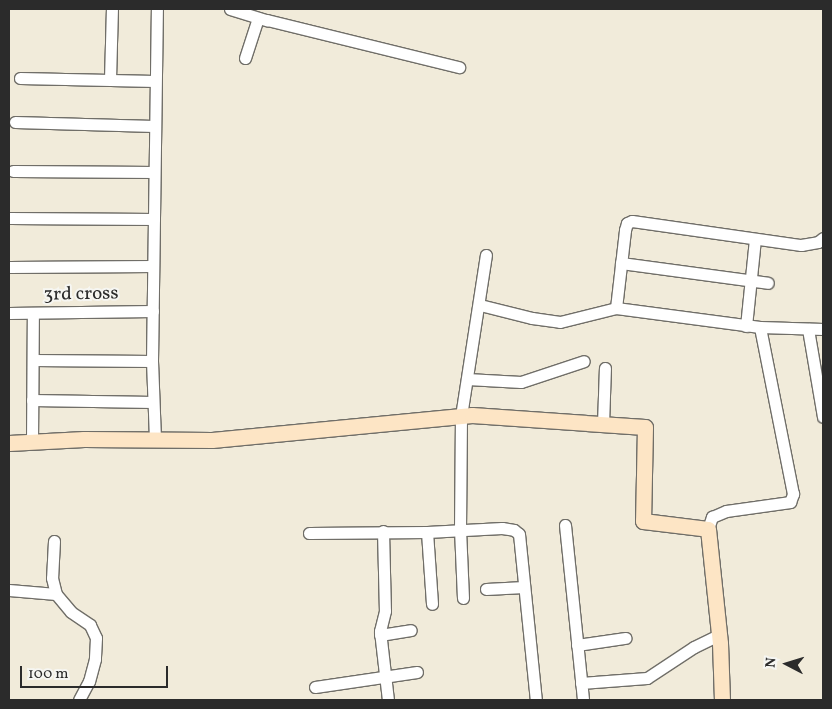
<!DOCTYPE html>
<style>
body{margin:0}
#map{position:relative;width:832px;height:709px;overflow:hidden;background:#f1ebda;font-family:Vollkorn,serif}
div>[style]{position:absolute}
.roads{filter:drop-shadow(1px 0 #706e68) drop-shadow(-1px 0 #706e68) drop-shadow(0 1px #706e68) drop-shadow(0 -1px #706e68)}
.street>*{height:11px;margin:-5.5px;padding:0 5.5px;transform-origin:5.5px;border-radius:5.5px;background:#fff}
.secondary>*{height:15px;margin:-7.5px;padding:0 7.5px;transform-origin:7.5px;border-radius:7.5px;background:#fde5c5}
span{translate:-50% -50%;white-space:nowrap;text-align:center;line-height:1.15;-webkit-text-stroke:4px #f6f6f2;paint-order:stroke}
.street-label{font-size:19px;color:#2b2b2b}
.frame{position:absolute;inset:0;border:10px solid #2b2b2b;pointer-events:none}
.north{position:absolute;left:762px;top:639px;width:50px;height:50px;-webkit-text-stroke:4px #f6f6f2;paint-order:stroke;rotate:275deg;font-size:14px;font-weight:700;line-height:20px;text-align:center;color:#2b2b2b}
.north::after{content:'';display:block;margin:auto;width:18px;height:22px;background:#2b2b2b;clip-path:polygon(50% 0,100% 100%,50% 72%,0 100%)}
.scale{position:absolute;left:20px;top:666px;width:148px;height:22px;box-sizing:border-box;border:2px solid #2b2b2b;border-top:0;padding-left:6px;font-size:15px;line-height:18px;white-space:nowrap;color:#2b2b2b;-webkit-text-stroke:4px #f6f6f2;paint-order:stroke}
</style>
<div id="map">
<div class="roads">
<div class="street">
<div style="left:230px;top:9px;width:39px;rotate:17deg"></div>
<div style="left:267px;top:20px;width:198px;rotate:13.8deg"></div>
<div style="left:245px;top:58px;width:42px;rotate:-72deg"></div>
<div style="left:20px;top:78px;width:135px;rotate:1.3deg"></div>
<div style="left:110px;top:79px;width:70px;rotate:-88.4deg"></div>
<div style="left:15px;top:122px;width:139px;rotate:1.6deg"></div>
<div style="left:13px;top:171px;width:141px;rotate:0.4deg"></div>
<div style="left:9px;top:218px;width:145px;rotate:0.4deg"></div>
<div style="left:621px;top:263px;width:148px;rotate:7.7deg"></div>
<div style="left:9px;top:267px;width:144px;rotate:-0.4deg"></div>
<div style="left:480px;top:305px;width:54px;rotate:14deg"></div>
<div style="left:532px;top:318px;width:28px;rotate:8deg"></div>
<div style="left:560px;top:322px;width:58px;rotate:-14deg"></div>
<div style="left:616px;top:308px;width:145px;rotate:7.5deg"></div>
<div style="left:760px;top:327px;width:63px;rotate:1.8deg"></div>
<div style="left:616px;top:308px;width:79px;rotate:-83.4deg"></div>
<div style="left:625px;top:230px;width:7px;rotate:-74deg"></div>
<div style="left:627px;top:223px;width:5px;rotate:-22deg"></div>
<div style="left:632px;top:221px;width:171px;rotate:8.1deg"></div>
<div style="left:801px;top:245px;width:17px;rotate:-10deg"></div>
<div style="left:818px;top:242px;width:6px;rotate:-39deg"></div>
<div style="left:9px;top:313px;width:144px;rotate:-0.8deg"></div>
<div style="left:746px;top:326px;width:87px;rotate:-84.1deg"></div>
<div style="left:808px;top:329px;width:89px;rotate:80.3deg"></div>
<div style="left:33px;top:360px;width:119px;rotate:0.5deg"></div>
<div style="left:467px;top:379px;width:54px;rotate:3.2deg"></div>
<div style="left:521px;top:382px;width:66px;rotate:-18.4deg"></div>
<div style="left:32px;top:400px;width:121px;rotate:0.9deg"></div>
<div style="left:603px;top:424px;width:56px;rotate:-88deg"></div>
<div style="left:155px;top:439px;width:78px;rotate:-92.2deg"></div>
<div style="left:152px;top:361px;width:352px;rotate:-89.2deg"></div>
<div style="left:32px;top:442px;width:129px;rotate:-89.6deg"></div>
<div style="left:565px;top:525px;width:176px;rotate:84.1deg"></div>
<div style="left:708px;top:529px;width:13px;rotate:-72deg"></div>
<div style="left:712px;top:517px;width:15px;rotate:-23deg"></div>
<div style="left:726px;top:511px;width:65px;rotate:-8deg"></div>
<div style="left:790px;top:502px;width:9px;rotate:-69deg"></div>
<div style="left:793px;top:494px;width:170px;rotate:-101.2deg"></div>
<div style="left:383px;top:531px;width:80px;rotate:88.6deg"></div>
<div style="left:385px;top:611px;width:21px;rotate:104deg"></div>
<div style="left:380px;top:631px;width:69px;rotate:83.4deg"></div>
<div style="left:427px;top:532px;width:72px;rotate:86deg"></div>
<div style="left:309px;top:533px;width:118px;rotate:-0.5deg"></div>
<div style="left:427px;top:532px;width:75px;rotate:-3.1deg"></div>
<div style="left:502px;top:528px;width:12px;rotate:9deg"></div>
<div style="left:514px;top:530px;width:6px;rotate:39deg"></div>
<div style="left:519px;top:534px;width:167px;rotate:84.2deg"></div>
<div style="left:54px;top:541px;width:37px;rotate:93deg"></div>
<div style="left:52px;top:578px;width:16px;rotate:76deg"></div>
<div style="left:56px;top:594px;width:23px;rotate:50deg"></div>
<div style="left:71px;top:612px;width:23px;rotate:34deg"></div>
<div style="left:90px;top:625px;width:14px;rotate:65deg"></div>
<div style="left:96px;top:638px;width:21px;rotate:93deg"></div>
<div style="left:95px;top:659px;width:23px;rotate:105deg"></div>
<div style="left:89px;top:681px;width:21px;rotate:118deg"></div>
<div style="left:486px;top:589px;width:38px;rotate:-3deg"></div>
<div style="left:9px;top:590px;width:47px;rotate:4.9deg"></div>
<div style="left:463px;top:598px;width:68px;rotate:-92.5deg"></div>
<div style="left:460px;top:530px;width:114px;rotate:-89.5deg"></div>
<div style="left:461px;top:416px;width:163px;rotate:-81.2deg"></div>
<div style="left:380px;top:635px;width:31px;rotate:-9deg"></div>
<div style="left:577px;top:645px;width:49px;rotate:-8.3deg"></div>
<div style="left:581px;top:683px;width:66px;rotate:-4.3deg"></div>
<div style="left:647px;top:678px;width:56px;rotate:-33.4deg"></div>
<div style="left:694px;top:647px;width:28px;rotate:-26deg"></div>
<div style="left:315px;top:687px;width:103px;rotate:-8.4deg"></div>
</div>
<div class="secondary">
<div style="left:9px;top:443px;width:75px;rotate:-3.1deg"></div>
<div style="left:84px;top:439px;width:128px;rotate:0.4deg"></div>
<div style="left:212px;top:440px;width:261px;rotate:-5.5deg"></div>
<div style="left:472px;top:415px;width:173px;rotate:4deg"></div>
<div style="left:645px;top:427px;width:94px;rotate:91.2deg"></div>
<div style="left:643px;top:521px;width:65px;rotate:7deg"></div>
<div style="left:708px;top:529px;width:115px;rotate:84deg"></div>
<div style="left:720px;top:643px;width:57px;rotate:88deg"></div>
</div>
</div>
<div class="street-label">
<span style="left:81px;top:295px;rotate:-1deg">3rd cross</span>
</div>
<div class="frame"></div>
<div class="north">N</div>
<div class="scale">100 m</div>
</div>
